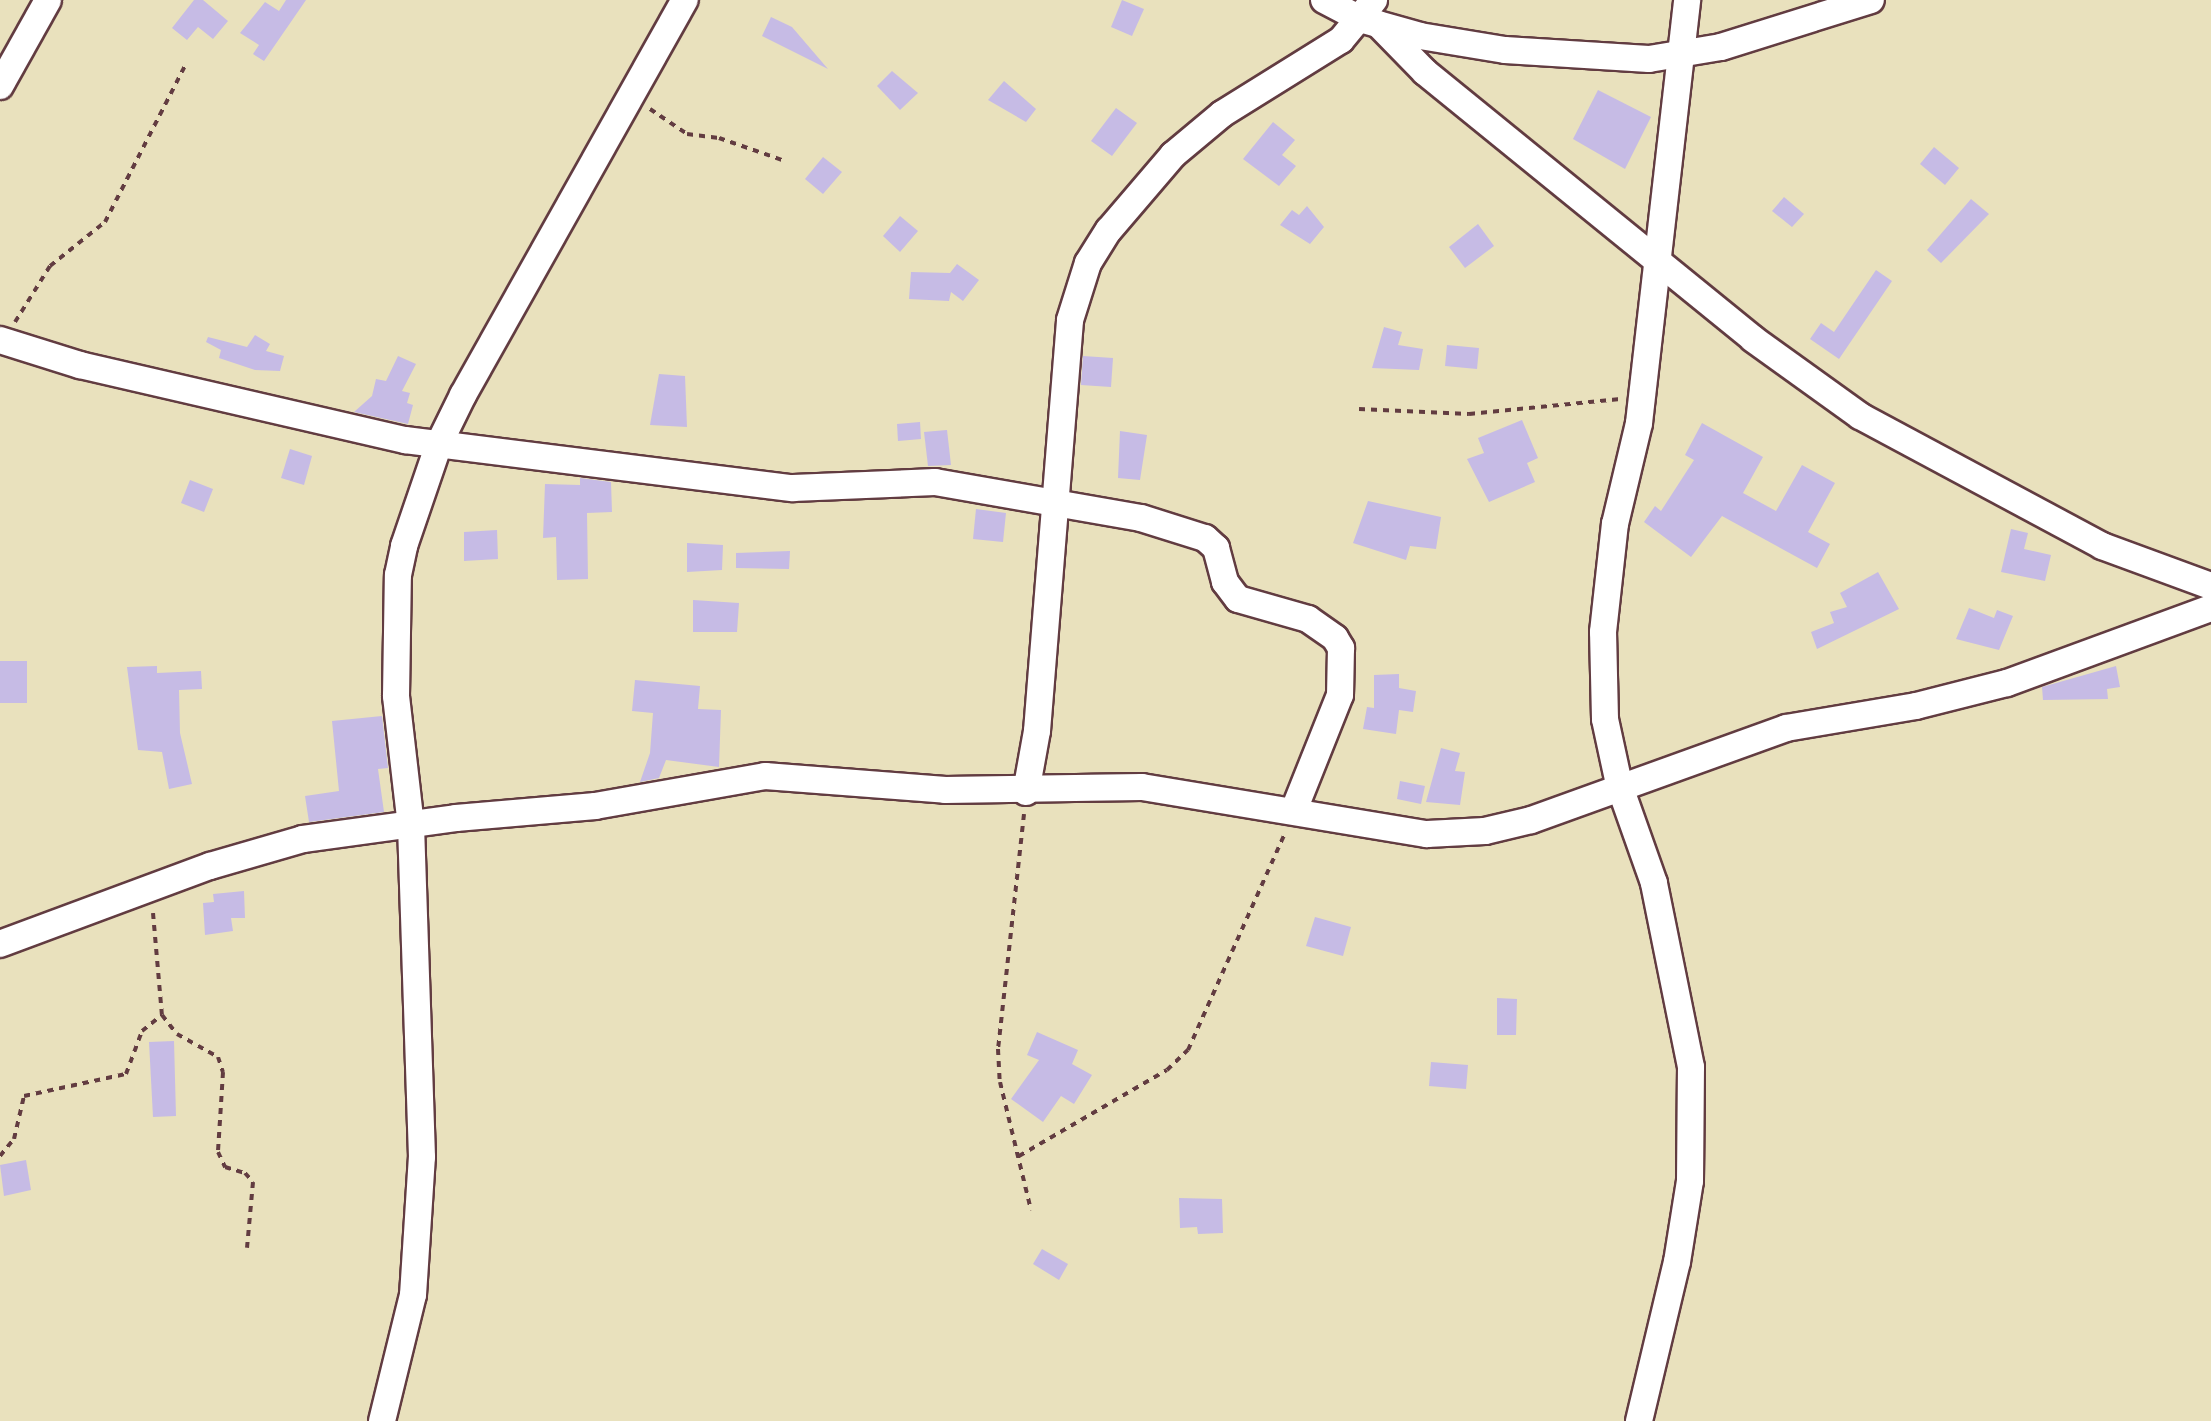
<!DOCTYPE html>
<style>
body{margin:0}
#map{position:relative;width:2211px;height:1421px;overflow:hidden;background:#e9e1bd;font-family:Mali,sans-serif}
div>[style]{position:absolute}
.building>*{inset:0;background:#c6bbe5}
.path>*{height:4px;margin-top:-2px;transform-origin:0;background:repeating-linear-gradient(90deg,#623c41 0 6px,transparent 0 12px)}
.roads{filter:drop-shadow(2px 0 #623c41) drop-shadow(-2px 0 #623c41) drop-shadow(0 2px #623c41) drop-shadow(0 -2px #623c41)}
.minor>*{height:26px;margin:-13px;padding:0 13px;transform-origin:13px;border-radius:13px;background:#fff}
span{translate:-50% -50%;white-space:nowrap;text-align:center;line-height:1.15;-webkit-text-stroke:7px #fff;paint-order:stroke}
</style>
<div id="map">
<div class="building">
<div style="clip-path:polygon(194px 0,203px 0,228px 21px,213px 39px,198px 27px,187px 40px,172px 28px)"></div>
<div style="clip-path:polygon(286px 0,306px 0,264px 61px,253px 54px,259px 45px,240px 33px,265px 2px,279px 11px)"></div>
<div style="clip-path:polygon(1122px 0,1144px 9px,1132px 36px,1111px 27px)"></div>
<div style="clip-path:polygon(771px 17px,792px 27px,828px 69px,762px 36px)"></div>
<div style="clip-path:polygon(892px 71px,918px 93px,900px 110px,877px 86px)"></div>
<div style="clip-path:polygon(1004px 81px,1036px 109px,1026px 122px,988px 100px)"></div>
<div style="clip-path:polygon(1598px 90px,1651px 117px,1625px 169px,1573px 139px)"></div>
<div style="clip-path:polygon(1116px 108px,1137px 123px,1112px 156px,1091px 141px)"></div>
<div style="clip-path:polygon(1273px 122px,1295px 140px,1282px 155px,1296px 166px,1279px 186px,1243px 159px)"></div>
<div style="clip-path:polygon(1934px 147px,1959px 168px,1945px 185px,1920px 164px)"></div>
<div style="clip-path:polygon(823px 157px,842px 172px,823px 194px,805px 179px)"></div>
<div style="clip-path:polygon(1784px 197px,1804px 214px,1792px 227px,1772px 211px)"></div>
<div style="clip-path:polygon(1971px 199px,1989px 214px,1941px 263px,1927px 250px)"></div>
<div style="clip-path:polygon(1307px 206px,1324px 227px,1310px 244px,1280px 225px,1292px 210px,1299px 215px)"></div>
<div style="clip-path:polygon(900px 216px,918px 231px,900px 252px,883px 236px)"></div>
<div style="clip-path:polygon(1478px 224px,1494px 246px,1465px 268px,1449px 247px)"></div>
<div style="clip-path:polygon(957px 264px,979px 280px,963px 301px,951px 292px,949px 301px,909px 299px,911px 272px,950px 273px)"></div>
<div style="clip-path:polygon(1876px 270px,1892px 281px,1839px 359px,1810px 339px,1821px 323px,1834px 332px)"></div>
<div style="clip-path:polygon(1384px 327px,1402px 332px,1398px 345px,1423px 349px,1419px 370px,1372px 368px)"></div>
<div style="clip-path:polygon(255px 335px,270px 344px,266px 351px,284px 356px,280px 371px,255px 370px,219px 358px,221px 350px,206px 342px,208px 337px,247px 347px)"></div>
<div style="clip-path:polygon(1447px 345px,1479px 348px,1477px 369px,1445px 366px)"></div>
<div style="clip-path:polygon(398px 356px,416px 364px,402px 391px,410px 393px,407px 403px,413px 405px,408px 424px,354px 412px,372px 396px,376px 379px,386px 381px)"></div>
<div style="clip-path:polygon(1083px 356px,1113px 358px,1111px 387px,1081px 385px)"></div>
<div style="clip-path:polygon(659px 374px,685px 376px,687px 427px,650px 425px)"></div>
<div style="clip-path:polygon(1522px 420px,1538px 458px,1527px 463px,1535px 482px,1489px 502px,1467px 459px,1484px 453px,1478px 438px)"></div>
<div style="clip-path:polygon(920px 422px,921px 439px,898px 441px,897px 424px)"></div>
<div style="clip-path:polygon(1702px 423px,1763px 457px,1743px 493px,1776px 511px,1802px 465px,1835px 483px,1808px 532px,1830px 544px,1817px 568px,1722px 516px,1691px 557px,1644px 522px,1655px 506px,1661px 511px,1694px 460px,1685px 455px)"></div>
<div style="clip-path:polygon(947px 430px,951px 465px,928px 466px,924px 432px)"></div>
<div style="clip-path:polygon(1120px 431px,1147px 435px,1140px 480px,1118px 478px)"></div>
<div style="clip-path:polygon(290px 449px,312px 456px,304px 485px,281px 478px)"></div>
<div style="clip-path:polygon(580px 478px,611px 482px,612px 512px,587px 513px,588px 579px,557px 580px,556px 537px,543px 538px,545px 484px,580px 485px)"></div>
<div style="clip-path:polygon(190px 480px,213px 489px,204px 512px,181px 503px)"></div>
<div style="clip-path:polygon(1368px 501px,1441px 517px,1436px 549px,1410px 546px,1406px 560px,1353px 543px)"></div>
<div style="clip-path:polygon(976px 509px,1006px 513px,1003px 542px,973px 539px)"></div>
<div style="clip-path:polygon(2011px 529px,2028px 533px,2024px 549px,2051px 555px,2045px 581px,2001px 572px)"></div>
<div style="clip-path:polygon(497px 530px,498px 559px,464px 561px,464px 532px)"></div>
<div style="clip-path:polygon(687px 543px,723px 545px,722px 570px,687px 572px)"></div>
<div style="clip-path:polygon(790px 551px,789px 569px,736px 568px,736px 553px)"></div>
<div style="clip-path:polygon(1878px 572px,1899px 609px,1817px 649px,1811px 632px,1834px 623px,1830px 612px,1847px 607px,1840px 593px)"></div>
<div style="clip-path:polygon(693px 600px,739px 603px,737px 632px,693px 632px)"></div>
<div style="clip-path:polygon(1969px 608px,1994px 618px,1997px 610px,2013px 616px,1999px 650px,1956px 639px)"></div>
<div style="clip-path:polygon(0 661px,27px 661px,27px 703px,0 703px)"></div>
<div style="clip-path:polygon(157px 666px,157px 673px,201px 671px,202px 689px,179px 690px,180px 733px,192px 784px,169px 789px,162px 752px,138px 750px,127px 667px)"></div>
<div style="clip-path:polygon(2116px 666px,2120px 687px,2107px 689px,2108px 699px,2043px 700px,2042px 687px)"></div>
<div style="clip-path:polygon(1399px 674px,1399px 688px,1416px 691px,1413px 712px,1399px 710px,1396px 734px,1363px 729px,1367px 707px,1374px 708px,1374px 675px)"></div>
<div style="clip-path:polygon(635px 680px,700px 686px,698px 709px,721px 710px,719px 767px,666px 760px,659px 778px,640px 782px,650px 753px,653px 713px,632px 711px)"></div>
<div style="clip-path:polygon(382px 716px,388px 768px,378px 769px,384px 812px,309px 822px,305px 796px,339px 791px,332px 721px)"></div>
<div style="clip-path:polygon(1441px 748px,1460px 753px,1455px 771px,1465px 772px,1460px 805px,1426px 802px)"></div>
<div style="clip-path:polygon(1400px 781px,1425px 786px,1421px 804px,1397px 799px)"></div>
<div style="clip-path:polygon(244px 891px,245px 918px,231px 918px,233px 931px,205px 935px,203px 903px,214px 902px,213px 894px)"></div>
<div style="clip-path:polygon(1315px 917px,1351px 927px,1343px 956px,1306px 946px)"></div>
<div style="clip-path:polygon(1497px 998px,1517px 999px,1516px 1035px,1497px 1035px)"></div>
<div style="clip-path:polygon(1037px 1032px,1078px 1050px,1072px 1064px,1092px 1075px,1074px 1104px,1061px 1096px,1043px 1122px,1011px 1099px,1039px 1060px,1027px 1055px)"></div>
<div style="clip-path:polygon(174px 1041px,176px 1116px,153px 1117px,149px 1042px)"></div>
<div style="clip-path:polygon(1431px 1062px,1468px 1065px,1466px 1089px,1429px 1086px)"></div>
<div style="clip-path:polygon(26px 1160px,31px 1190px,4px 1196px,0 1165px)"></div>
<div style="clip-path:polygon(1179px 1198px,1222px 1199px,1223px 1233px,1198px 1234px,1197px 1227px,1180px 1228px)"></div>
<div style="clip-path:polygon(1042px 1249px,1068px 1264px,1059px 1280px,1033px 1264px)"></div>
</div>
<div class="path">
<div style="left:650px;top:109px;width:45px;rotate:34deg"></div>
<div style="left:687px;top:134px;width:32px;rotate:7deg"></div>
<div style="left:719px;top:138px;width:70px;rotate:19.2deg"></div>
<div style="left:15px;top:322px;width:66px;rotate:-58deg"></div>
<div style="left:50px;top:266px;width:70px;rotate:-38.7deg"></div>
<div style="left:105px;top:222px;width:178px;rotate:-62.9deg"></div>
<div style="left:1359px;top:409px;width:110px;rotate:2.6deg"></div>
<div style="left:1469px;top:414px;width:152px;rotate:-5.7deg"></div>
<div style="left:1024px;top:814px;width:236px;rotate:96.3deg"></div>
<div style="left:998px;top:1049px;width:33px;rotate:87deg"></div>
<div style="left:1000px;top:1082px;width:132px;rotate:76.4deg"></div>
<div style="left:153px;top:913px;width:102px;rotate:85deg"></div>
<div style="left:162px;top:1015px;width:24px;rotate:52deg"></div>
<div style="left:177px;top:1034px;width:47px;rotate:29.3deg"></div>
<div style="left:218px;top:1057px;width:16px;rotate:72deg"></div>
<div style="left:223px;top:1072px;width:80px;rotate:93.6deg"></div>
<div style="left:218px;top:1152px;width:17px;rotate:65deg"></div>
<div style="left:225px;top:1167px;width:21px;rotate:17deg"></div>
<div style="left:245px;top:1173px;width:12px;rotate:48deg"></div>
<div style="left:253px;top:1182px;width:66px;rotate:95.2deg"></div>
<div style="left:0;top:1156px;width:22px;rotate:-51deg"></div>
<div style="left:14px;top:1139px;width:44px;rotate:-76.9deg"></div>
<div style="left:24px;top:1096px;width:104px;rotate:-12.2deg"></div>
<div style="left:126px;top:1074px;width:46px;rotate:-69.6deg"></div>
<div style="left:142px;top:1031px;width:26px;rotate:-39deg"></div>
<div style="left:1019px;top:1156px;width:171px;rotate:-30.2deg"></div>
<div style="left:1167px;top:1070px;width:29px;rotate:-44deg"></div>
<div style="left:1188px;top:1050px;width:235px;rotate:-65.9deg"></div>
</div>
<div class="roads">
<div class="minor">
<div style="left:1324px;top:0;width:41px;rotate:27.8deg"></div>
<div style="left:1360px;top:19px;width:62px;rotate:15.8deg"></div>
<div style="left:1420px;top:36px;width:86px;rotate:9.4deg"></div>
<div style="left:1505px;top:50px;width:144px;rotate:3.6deg"></div>
<div style="left:1649px;top:59px;width:73px;rotate:-9.5deg"></div>
<div style="left:1721px;top:47px;width:157px;rotate:-17.4deg"></div>
<div style="left:1378px;top:24px;width:67px;rotate:45.6deg"></div>
<div style="left:1425px;top:72px;width:423px;rotate:39.1deg"></div>
<div style="left:1753px;top:339px;width:132px;rotate:35.7deg"></div>
<div style="left:1860px;top:416px;width:275px;rotate:28.2deg"></div>
<div style="left:2102px;top:546px;width:116px;rotate:20.2deg"></div>
<div style="left:0;top:86px;width:98px;rotate:-60.8deg"></div>
<div style="left:0;top:340px;width:84px;rotate:17.4deg"></div>
<div style="left:80px;top:365px;width:334px;rotate:13deg"></div>
<div style="left:405px;top:440px;width:391px;rotate:7.1deg"></div>
<div style="left:793px;top:488px;width:142px;rotate:-2.4deg"></div>
<div style="left:935px;top:482px;width:209px;rotate:9.9deg"></div>
<div style="left:1141px;top:518px;width:67px;rotate:17.4deg"></div>
<div style="left:1205px;top:538px;width:15px;rotate:42deg"></div>
<div style="left:1216px;top:548px;width:35px;rotate:75deg"></div>
<div style="left:1225px;top:582px;width:21px;rotate:53deg"></div>
<div style="left:1238px;top:599px;width:73px;rotate:15.9deg"></div>
<div style="left:1308px;top:619px;width:33px;rotate:35deg"></div>
<div style="left:1335px;top:638px;width:12px;rotate:59deg"></div>
<div style="left:1341px;top:648px;width:47px;rotate:91.2deg"></div>
<div style="left:1340px;top:695px;width:124px;rotate:111.8deg"></div>
<div style="left:1026px;top:792px;width:62px;rotate:-79.8deg"></div>
<div style="left:1037px;top:731px;width:412px;rotate:-85.4deg"></div>
<div style="left:1070px;top:320px;width:60px;rotate:-72.5deg"></div>
<div style="left:1088px;top:263px;width:39px;rotate:-58deg"></div>
<div style="left:1109px;top:230px;width:99px;rotate:-49.5deg"></div>
<div style="left:1173px;top:155px;width:64px;rotate:-39.9deg"></div>
<div style="left:1222px;top:114px;width:140px;rotate:-31.9deg"></div>
<div style="left:1341px;top:40px;width:52px;rotate:-50.5deg"></div>
<div style="left:0;top:944px;width:224px;rotate:-20.4deg"></div>
<div style="left:210px;top:866px;width:97px;rotate:-16.2deg"></div>
<div style="left:303px;top:839px;width:154px;rotate:-7.8deg"></div>
<div style="left:456px;top:818px;width:140px;rotate:-4.9deg"></div>
<div style="left:595px;top:806px;width:173px;rotate:-10deg"></div>
<div style="left:765px;top:776px;width:181px;rotate:4.4deg"></div>
<div style="left:945px;top:790px;width:197px;rotate:-0.9deg"></div>
<div style="left:1142px;top:787px;width:289px;rotate:9.4deg"></div>
<div style="left:1427px;top:834px;width:58px;rotate:-3deg"></div>
<div style="left:1485px;top:831px;width:47px;rotate:-13.4deg"></div>
<div style="left:1531px;top:820px;width:271px;rotate:-19.8deg"></div>
<div style="left:1786px;top:728px;width:132px;rotate:-9.6deg"></div>
<div style="left:1916px;top:706px;width:94px;rotate:-14.2deg"></div>
<div style="left:2007px;top:683px;width:217px;rotate:-20.2deg"></div>
<div style="left:382px;top:1421px;width:130px;rotate:-76.2deg"></div>
<div style="left:413px;top:1295px;width:138px;rotate:-86.3deg"></div>
<div style="left:422px;top:1157px;width:331px;rotate:-91.9deg"></div>
<div style="left:411px;top:826px;width:131px;rotate:-96.6deg"></div>
<div style="left:396px;top:696px;width:121px;rotate:-89.1deg"></div>
<div style="left:398px;top:575px;width:30px;rotate:-78deg"></div>
<div style="left:404px;top:546px;width:108px;rotate:-71.1deg"></div>
<div style="left:439px;top:444px;width:55px;rotate:-63.9deg"></div>
<div style="left:463px;top:395px;width:453px;rotate:-60.7deg"></div>
<div style="left:1639px;top:1421px;width:163px;rotate:-76.6deg"></div>
<div style="left:1677px;top:1262px;width:82px;rotate:-80.9deg"></div>
<div style="left:1690px;top:1181px;width:114px;rotate:-89.5deg"></div>
<div style="left:1691px;top:1067px;width:188px;rotate:-101.4deg"></div>
<div style="left:1654px;top:883px;width:105px;rotate:-109.5deg"></div>
<div style="left:1619px;top:784px;width:66px;rotate:-102.2deg"></div>
<div style="left:1605px;top:719px;width:87px;rotate:-91.3deg"></div>
<div style="left:1603px;top:632px;width:109px;rotate:-83.7deg"></div>
<div style="left:1615px;top:524px;width:104px;rotate:-76.6deg"></div>
<div style="left:1639px;top:423px;width:426px;rotate:-83.5deg"></div>
</div>
</div>
</div>
